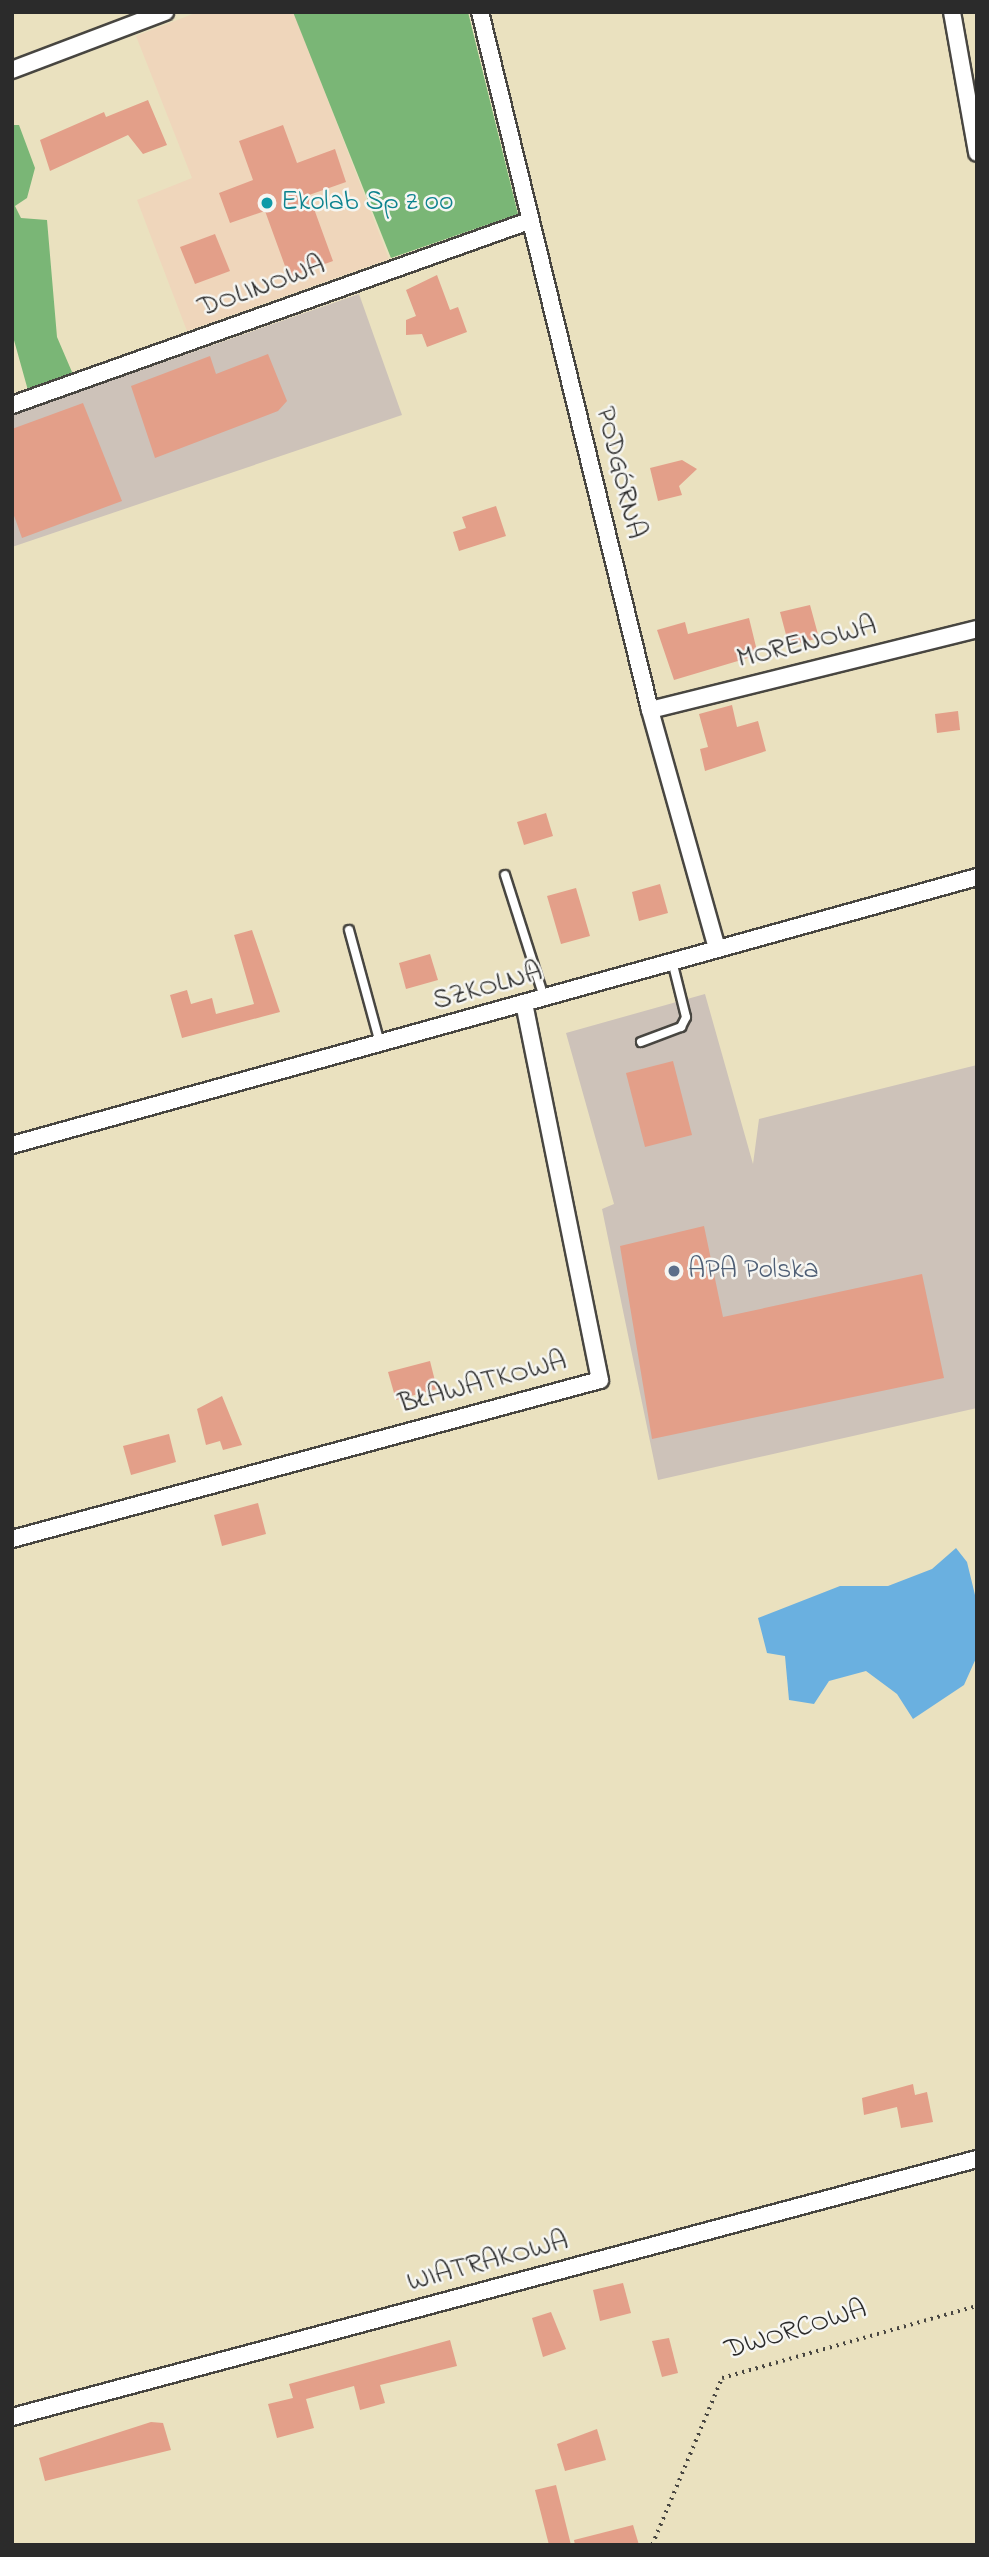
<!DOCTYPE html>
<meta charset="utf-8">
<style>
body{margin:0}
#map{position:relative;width:989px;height:2557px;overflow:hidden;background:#eae1bf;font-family:"Indie Flower",sans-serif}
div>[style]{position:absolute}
.built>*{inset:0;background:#efd6bb}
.industrial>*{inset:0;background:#cdc2b9}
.forest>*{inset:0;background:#7ab676}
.water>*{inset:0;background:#6ab0e0}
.building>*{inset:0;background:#e39f89}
.path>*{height:3.5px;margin-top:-1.75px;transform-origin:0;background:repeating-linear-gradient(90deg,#484641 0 2px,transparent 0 7px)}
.roads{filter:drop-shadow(2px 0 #484641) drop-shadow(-2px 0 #484641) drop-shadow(0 2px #484641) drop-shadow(0 -2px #484641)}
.lane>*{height:8px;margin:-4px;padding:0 4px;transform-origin:4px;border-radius:4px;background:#fff}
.street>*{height:16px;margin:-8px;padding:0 8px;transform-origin:8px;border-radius:8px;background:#fff}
.dots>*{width:19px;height:19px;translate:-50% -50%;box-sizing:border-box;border:4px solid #f6f6f2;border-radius:50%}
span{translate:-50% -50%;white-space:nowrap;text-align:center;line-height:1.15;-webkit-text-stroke:5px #f6f6f2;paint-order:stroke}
.culture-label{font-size:28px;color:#0d838f}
.left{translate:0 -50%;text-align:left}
.street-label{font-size:28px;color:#2b2b2b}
.service-label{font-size:28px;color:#4e5e75}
.frame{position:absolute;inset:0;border:14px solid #2b2b2b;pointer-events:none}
</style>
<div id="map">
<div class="built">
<div style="clip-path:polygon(198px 12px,294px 12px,389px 259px,187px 331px,137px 200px,192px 178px,136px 36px)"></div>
</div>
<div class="industrial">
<div style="clip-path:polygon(359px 294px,402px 415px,12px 547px,12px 415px)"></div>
<div style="clip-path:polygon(705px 994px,753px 1164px,759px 1119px,977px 1065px,977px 1408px,658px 1480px,602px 1209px,614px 1204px,566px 1033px)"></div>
</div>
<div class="forest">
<div style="clip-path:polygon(293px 12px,468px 12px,518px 214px,391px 258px)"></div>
<div style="clip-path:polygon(12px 125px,19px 125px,35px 168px,27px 198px,15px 206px,21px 218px,47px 220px,57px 337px,75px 379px,29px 394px,12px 333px)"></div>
</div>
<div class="water">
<div style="clip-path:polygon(956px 1548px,967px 1562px,975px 1595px,977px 1656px,964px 1685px,913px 1719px,897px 1694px,866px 1671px,829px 1681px,814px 1704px,789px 1700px,785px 1656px,767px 1653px,758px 1618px,840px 1586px,888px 1586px,932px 1569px)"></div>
</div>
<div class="building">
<div style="clip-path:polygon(148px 100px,167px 145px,143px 154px,128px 135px,50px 171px,40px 140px,104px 112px,106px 117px)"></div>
<div style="clip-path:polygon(283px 125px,297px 163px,335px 149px,346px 182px,309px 195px,333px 261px,289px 277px,265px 211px,230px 223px,219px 193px,253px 180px,239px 141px)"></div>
<div style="clip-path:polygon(215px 234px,230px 271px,195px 284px,180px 247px)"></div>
<div style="clip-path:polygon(437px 275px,450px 310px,458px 307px,467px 332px,427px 347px,422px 334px,406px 335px,406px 320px,416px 316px,406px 290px)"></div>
<div style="clip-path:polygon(268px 354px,287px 401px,278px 411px,155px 458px,131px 386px,210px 356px,216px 374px)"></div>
<div style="clip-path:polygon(83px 403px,122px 501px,22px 538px,12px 510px,12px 429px)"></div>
<div style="clip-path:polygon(682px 460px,697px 469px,679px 486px,682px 495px,658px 501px,650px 468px)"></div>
<div style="clip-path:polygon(496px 506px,506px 536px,459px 551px,453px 532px,466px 528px,462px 517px)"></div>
<div style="clip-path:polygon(810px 605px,819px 638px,789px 646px,780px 612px)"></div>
<div style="clip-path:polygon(749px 618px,758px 655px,674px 680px,657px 630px,685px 622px,688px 634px)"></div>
<div style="clip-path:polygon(732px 705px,737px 727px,758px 721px,766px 751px,705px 771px,700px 749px,708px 747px,699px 714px)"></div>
<div style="clip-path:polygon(958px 711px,960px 730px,937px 733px,935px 714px)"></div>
<div style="clip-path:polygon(546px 813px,553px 836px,524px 845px,517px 822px)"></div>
<div style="clip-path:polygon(660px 884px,668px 913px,639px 921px,632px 892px)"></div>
<div style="clip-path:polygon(576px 888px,590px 936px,561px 944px,547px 896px)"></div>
<div style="clip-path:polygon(252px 930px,280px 1012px,182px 1038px,170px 995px,187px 990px,191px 1004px,212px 998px,216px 1014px,254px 1004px,234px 935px)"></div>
<div style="clip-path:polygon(430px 954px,438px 980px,406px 989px,399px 963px)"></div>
<div style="clip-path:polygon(673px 1061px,692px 1135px,645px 1147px,626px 1073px)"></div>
<div style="clip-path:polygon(704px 1226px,723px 1317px,922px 1274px,944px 1378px,652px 1439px,620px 1246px)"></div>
<div style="clip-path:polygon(430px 1361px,437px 1389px,396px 1400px,388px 1372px)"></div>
<div style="clip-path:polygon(222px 1396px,242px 1445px,223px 1450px,220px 1441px,206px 1445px,197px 1409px)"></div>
<div style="clip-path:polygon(169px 1434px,176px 1462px,131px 1475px,123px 1446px)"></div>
<div style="clip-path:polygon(258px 1503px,266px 1534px,222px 1546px,214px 1515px)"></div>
<div style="clip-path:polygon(913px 2084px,915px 2095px,927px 2092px,933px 2122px,901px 2128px,897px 2107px,864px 2115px,862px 2098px)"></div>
<div style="clip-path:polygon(623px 2283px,631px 2313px,600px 2321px,593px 2290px)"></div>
<div style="clip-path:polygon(551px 2312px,566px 2349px,543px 2357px,532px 2318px)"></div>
<div style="clip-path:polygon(669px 2338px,678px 2373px,662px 2377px,652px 2341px)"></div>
<div style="clip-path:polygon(450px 2340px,457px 2366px,380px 2385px,385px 2403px,360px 2410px,354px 2386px,306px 2399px,314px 2428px,277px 2438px,268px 2404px,293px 2398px,289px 2384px)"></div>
<div style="clip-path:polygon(151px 2422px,163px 2423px,171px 2450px,45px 2481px,39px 2458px)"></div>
<div style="clip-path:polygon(597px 2429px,606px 2460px,565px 2471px,557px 2444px)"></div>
<div style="clip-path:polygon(556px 2485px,571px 2545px,549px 2545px,535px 2490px)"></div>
<div style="clip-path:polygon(633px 2525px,639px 2545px,575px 2545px,574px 2540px)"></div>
</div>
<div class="path">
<div style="left:652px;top:2545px;width:181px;rotate:-67.3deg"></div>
<div style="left:722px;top:2378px;width:265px;rotate:-15.8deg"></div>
</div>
<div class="roads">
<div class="lane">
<div style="left:505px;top:875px;width:128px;rotate:72.3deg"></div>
<div style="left:349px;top:930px;width:117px;rotate:74.7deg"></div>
<div style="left:641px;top:1042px;width:43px;rotate:-20.6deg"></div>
<div style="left:681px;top:1027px;width:11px;rotate:-63deg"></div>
<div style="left:686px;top:1017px;width:58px;rotate:-104deg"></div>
</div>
<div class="street">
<div style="left:480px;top:12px;width:718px;rotate:76.31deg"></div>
<div style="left:650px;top:710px;width:244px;rotate:74.3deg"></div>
<div style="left:952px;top:12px;width:143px;rotate:79.9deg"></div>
<div style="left:12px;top:70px;width:164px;rotate:-20.8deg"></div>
<div style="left:12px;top:405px;width:549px;rotate:-19.59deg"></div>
<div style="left:650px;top:710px;width:337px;rotate:-13.9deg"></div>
<div style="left:12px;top:1145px;width:1002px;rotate:-15.52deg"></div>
<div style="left:12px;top:1539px;width:609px;rotate:-15.13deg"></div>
<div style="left:600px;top:1380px;width:380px;rotate:-101.4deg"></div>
<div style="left:12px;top:2417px;width:999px;rotate:-14.97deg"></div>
</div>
</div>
<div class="dots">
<div style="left:267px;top:203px;background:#0f9aa8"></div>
<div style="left:674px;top:1271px;background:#5c6f8a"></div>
</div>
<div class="culture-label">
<span class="left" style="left:281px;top:203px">Ekolab Sp z oo</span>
</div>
<div class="street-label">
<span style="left:262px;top:288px;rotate:-20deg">DOLINOWA</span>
<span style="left:619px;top:473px;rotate:76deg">PODGÓRNA</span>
<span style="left:807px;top:644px;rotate:-14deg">MORENOWA</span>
<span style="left:488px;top:988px;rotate:-16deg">SZKOLNA</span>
<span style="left:483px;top:1384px;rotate:-15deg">BŁAWATKOWA</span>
<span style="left:488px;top:2263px;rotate:-15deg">WIATRAKOWA</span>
<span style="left:796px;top:2331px;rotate:-17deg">DWORCOWA</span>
</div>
<div class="service-label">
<span class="left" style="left:688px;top:1271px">APA Polska</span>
</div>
<div class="frame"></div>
</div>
